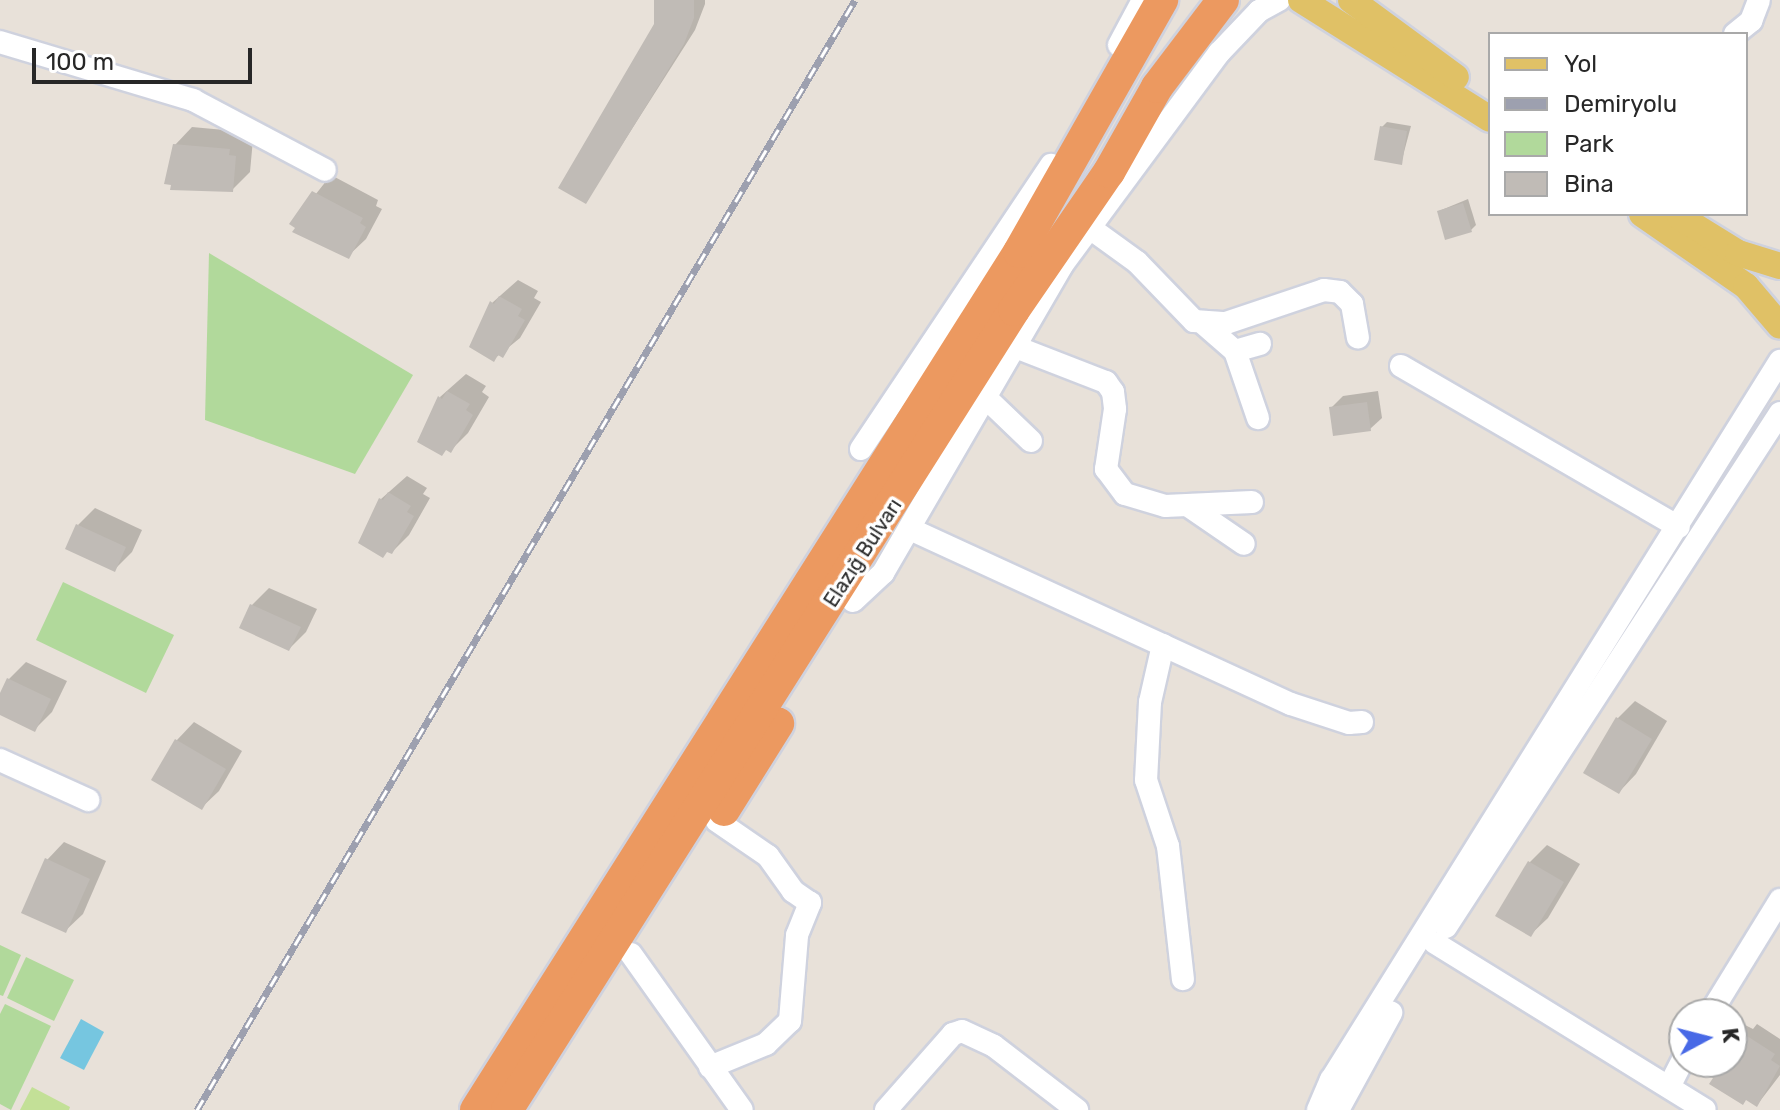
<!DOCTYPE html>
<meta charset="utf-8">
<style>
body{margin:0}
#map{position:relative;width:1780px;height:1110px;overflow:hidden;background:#e8e1d9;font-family:Rubik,sans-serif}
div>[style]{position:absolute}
.green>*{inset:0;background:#b1d99b}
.pitch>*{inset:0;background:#c3e097}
.water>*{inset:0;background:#76c6e0}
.shadow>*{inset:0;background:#0003}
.building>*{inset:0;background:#c0bbb6}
.roads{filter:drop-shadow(2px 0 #cfd2de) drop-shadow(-2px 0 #cfd2de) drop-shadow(0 2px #cfd2de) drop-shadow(0 -2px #cfd2de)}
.minor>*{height:22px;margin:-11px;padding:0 11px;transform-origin:11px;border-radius:11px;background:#fff}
.major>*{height:26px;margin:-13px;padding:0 13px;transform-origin:13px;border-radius:13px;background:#e0c166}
.highway>*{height:32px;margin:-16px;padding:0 16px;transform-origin:16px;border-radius:16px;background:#ec9960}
.rail>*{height:7px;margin-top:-3.5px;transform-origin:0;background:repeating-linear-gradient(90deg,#fff 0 12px,#9da0af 0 24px);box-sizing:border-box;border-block:2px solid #9da0af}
span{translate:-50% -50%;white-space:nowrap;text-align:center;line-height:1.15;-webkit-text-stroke:7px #fff;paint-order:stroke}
.street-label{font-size:20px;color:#272727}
.legend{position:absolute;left:1488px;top:32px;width:260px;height:184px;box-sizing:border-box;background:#fff;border:2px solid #a9a9a9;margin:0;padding:10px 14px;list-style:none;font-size:24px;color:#272727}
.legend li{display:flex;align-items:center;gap:16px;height:40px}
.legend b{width:40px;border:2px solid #a9a9a9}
.north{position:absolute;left:1668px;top:998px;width:80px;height:80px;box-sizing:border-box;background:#fff;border:2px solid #a9a9a9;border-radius:50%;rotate:83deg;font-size:22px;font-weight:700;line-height:32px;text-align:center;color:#272727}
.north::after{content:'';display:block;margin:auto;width:28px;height:36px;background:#4869e6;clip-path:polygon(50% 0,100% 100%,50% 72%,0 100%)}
.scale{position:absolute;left:32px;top:48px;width:220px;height:36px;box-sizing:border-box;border:4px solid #272727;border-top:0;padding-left:10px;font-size:24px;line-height:28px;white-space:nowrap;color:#272727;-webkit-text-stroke:6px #fff;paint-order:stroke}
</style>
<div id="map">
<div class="green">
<div style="clip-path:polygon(209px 253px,413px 375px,355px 474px,205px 420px)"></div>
<div style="clip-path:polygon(63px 582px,174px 635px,146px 693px,36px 640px)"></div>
<div style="clip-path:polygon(0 945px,21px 955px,3px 996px,0 995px)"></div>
<div style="clip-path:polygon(26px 957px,74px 980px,54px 1021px,7px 998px)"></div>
<div style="clip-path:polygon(5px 1004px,51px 1026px,11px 1110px,0 1104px,0 1014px)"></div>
</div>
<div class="pitch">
<div style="clip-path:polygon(32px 1087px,70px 1107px,69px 1110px,20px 1110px)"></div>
</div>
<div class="water">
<div style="clip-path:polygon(81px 1019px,104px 1032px,84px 1070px,60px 1058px)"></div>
</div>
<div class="shadow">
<div style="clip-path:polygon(656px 0,705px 0,705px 4px,695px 30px,586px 201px,656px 25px)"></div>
<div style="clip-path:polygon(1387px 122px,1411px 126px,1401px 163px,1382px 127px)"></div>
<div style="clip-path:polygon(192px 127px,246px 132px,253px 139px,250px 172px,232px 190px,173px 188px,175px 145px)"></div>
<div style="clip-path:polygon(331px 175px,378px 200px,376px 206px,382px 209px,366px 239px,348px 256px,292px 224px)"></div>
<div style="clip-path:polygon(1468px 199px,1476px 225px,1471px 230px,1439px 211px)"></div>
<div style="clip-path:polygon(518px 280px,538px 291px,534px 298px,541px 302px,520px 338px,494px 359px,492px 303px)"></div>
<div style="clip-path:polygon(466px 374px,486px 386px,482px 392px,489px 397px,468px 433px,451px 450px,440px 397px)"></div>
<div style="clip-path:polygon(1378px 391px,1382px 418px,1370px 429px,1331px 408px,1343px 396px)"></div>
<div style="clip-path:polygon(407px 476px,427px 488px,423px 494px,430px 498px,409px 535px,392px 552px,381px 499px)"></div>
<div style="clip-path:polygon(95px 508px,142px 530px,132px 552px,115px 569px,78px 525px)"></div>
<div style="clip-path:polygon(269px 588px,317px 609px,306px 632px,289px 649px,242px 627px,252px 605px)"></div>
<div style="clip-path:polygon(26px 662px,67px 681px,52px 712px,35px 729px,0 713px,9px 679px)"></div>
<div style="clip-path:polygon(1635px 701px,1667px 721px,1636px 774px,1619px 792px,1617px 719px)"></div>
<div style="clip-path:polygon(194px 722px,242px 751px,219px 791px,201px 808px,153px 780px,177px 740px)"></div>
<div style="clip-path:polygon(64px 842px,106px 861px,83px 914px,65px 931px,47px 860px)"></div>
<div style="clip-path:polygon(1547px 845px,1580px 864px,1548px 918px,1530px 935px,1530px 862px)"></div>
<div style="clip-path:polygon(1741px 1023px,1753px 1029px,1757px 1024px,1780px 1039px,1780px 1075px,1757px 1105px,1715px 1078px,1712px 1062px,1732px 1062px,1732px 1032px)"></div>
</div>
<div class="building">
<div style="clip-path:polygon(654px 0,694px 0,694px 18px,684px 44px,586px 204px,558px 188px,654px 24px)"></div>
<div style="clip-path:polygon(1380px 126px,1407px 131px,1402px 165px,1374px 160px)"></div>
<div style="clip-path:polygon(173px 144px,230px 149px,229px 155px,236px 156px,233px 192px,170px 190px,171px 185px,164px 184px)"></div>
<div style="clip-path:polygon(312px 191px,363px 218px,360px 223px,366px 227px,349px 259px,292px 232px,295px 228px,289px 224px)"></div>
<div style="clip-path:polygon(1463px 203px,1472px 232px,1445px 240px,1437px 211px)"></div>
<div style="clip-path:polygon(499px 296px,522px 309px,518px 316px,525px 320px,503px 358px,498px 355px,494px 362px,469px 347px,490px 301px,494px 304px)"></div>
<div style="clip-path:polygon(447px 391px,470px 404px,466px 410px,473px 415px,451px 453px,446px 450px,442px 456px,417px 442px,438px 396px,442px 399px)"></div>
<div style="clip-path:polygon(1367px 402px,1371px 431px,1333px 436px,1329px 407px)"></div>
<div style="clip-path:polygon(388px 492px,411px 506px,407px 512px,414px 516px,392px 554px,387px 552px,383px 558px,358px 543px,379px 498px,383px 500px)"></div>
<div style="clip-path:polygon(76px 524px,126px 547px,115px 572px,65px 549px)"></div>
<div style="clip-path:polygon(250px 604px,301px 627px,289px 651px,239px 628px)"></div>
<div style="clip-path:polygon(7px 678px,51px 699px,35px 732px,0 715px,0 693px)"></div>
<div style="clip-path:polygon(1616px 717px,1652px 739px,1619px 794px,1583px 773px)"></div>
<div style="clip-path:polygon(175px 739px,226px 769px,202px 810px,151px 780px)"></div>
<div style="clip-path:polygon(45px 858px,90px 879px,66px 933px,21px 913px)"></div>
<div style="clip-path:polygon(1528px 861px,1564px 882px,1531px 937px,1495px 916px)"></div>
<div style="clip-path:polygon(1744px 1034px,1775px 1054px,1771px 1060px,1780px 1066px,1757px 1107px,1746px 1100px,1743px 1105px,1709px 1084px,1713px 1078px,1704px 1072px,1710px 1062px,1732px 1062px,1732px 1035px,1741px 1040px)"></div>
</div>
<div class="roads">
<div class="minor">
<div style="left:1735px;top:34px;width:21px;rotate:-39deg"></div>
<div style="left:1751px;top:21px;width:22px;rotate:-69deg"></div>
<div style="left:0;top:42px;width:202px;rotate:16.7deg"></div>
<div style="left:193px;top:100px;width:149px;rotate:27.9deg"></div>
<div style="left:1119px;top:45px;width:51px;rotate:-61.9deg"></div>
<div style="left:1090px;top:228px;width:58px;rotate:35.9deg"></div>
<div style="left:1137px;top:262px;width:82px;rotate:46deg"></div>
<div style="left:1194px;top:321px;width:32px;rotate:4deg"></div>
<div style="left:1226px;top:323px;width:103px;rotate:-18.6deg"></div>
<div style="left:1324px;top:290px;width:16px;rotate:7deg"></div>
<div style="left:1340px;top:292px;width:17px;rotate:45deg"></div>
<div style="left:1352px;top:304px;width:34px;rotate:80deg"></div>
<div style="left:1205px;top:325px;width:40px;rotate:41deg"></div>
<div style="left:1235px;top:351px;width:71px;rotate:71.1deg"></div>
<div style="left:1013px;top:346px;width:100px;rotate:21.2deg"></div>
<div style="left:1106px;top:382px;width:12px;rotate:55deg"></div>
<div style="left:1113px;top:392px;width:17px;rotate:83deg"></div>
<div style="left:1115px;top:409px;width:61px;rotate:98.5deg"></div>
<div style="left:1106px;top:469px;width:31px;rotate:53deg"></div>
<div style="left:1125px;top:494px;width:42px;rotate:16.7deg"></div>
<div style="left:1165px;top:506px;width:87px;rotate:-2.6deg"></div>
<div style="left:1235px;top:351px;width:26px;rotate:-16deg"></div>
<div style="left:1401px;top:366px;width:321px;rotate:30.1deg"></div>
<div style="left:984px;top:396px;width:65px;rotate:43.8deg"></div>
<div style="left:861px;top:449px;width:342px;rotate:-56.2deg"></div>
<div style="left:1190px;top:507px;width:65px;rotate:34.4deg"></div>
<div style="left:910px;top:529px;width:419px;rotate:24.7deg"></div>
<div style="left:1291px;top:704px;width:61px;rotate:18.1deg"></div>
<div style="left:1349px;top:723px;width:13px;rotate:-4deg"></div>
<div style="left:853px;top:601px;width:41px;rotate:-43deg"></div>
<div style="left:883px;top:573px;width:356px;rotate:-59.8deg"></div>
<div style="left:1062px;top:265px;width:264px;rotate:-53.5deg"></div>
<div style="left:1219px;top:53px;width:58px;rotate:-46.4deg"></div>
<div style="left:1259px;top:11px;width:23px;rotate:-29deg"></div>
<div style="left:1163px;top:645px;width:58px;rotate:102.8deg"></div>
<div style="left:1150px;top:702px;width:78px;rotate:92.9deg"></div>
<div style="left:1146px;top:780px;width:70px;rotate:71.6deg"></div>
<div style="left:1168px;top:846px;width:134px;rotate:83.6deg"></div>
<div style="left:0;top:760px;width:97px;rotate:24.4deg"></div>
<div style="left:1446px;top:927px;width:613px;rotate:-56.98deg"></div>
<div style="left:1435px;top:943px;width:317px;rotate:31.7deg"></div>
<div style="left:631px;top:954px;width:191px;rotate:54.6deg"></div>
<div style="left:1710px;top:1014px;width:134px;rotate:-58.4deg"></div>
<div style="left:710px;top:1067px;width:61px;rotate:-22.3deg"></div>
<div style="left:766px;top:1044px;width:33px;rotate:-44deg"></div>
<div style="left:790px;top:1021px;width:86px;rotate:-85.3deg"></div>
<div style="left:797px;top:935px;width:35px;rotate:-68deg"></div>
<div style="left:810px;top:903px;width:21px;rotate:-145deg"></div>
<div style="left:793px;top:891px;width:43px;rotate:-125.5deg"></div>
<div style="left:768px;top:856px;width:62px;rotate:-145.5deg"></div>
<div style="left:1669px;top:1087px;width:34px;rotate:-63deg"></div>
<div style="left:886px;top:1110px;width:101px;rotate:-48.6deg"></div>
<div style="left:953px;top:1034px;width:9px;rotate:-18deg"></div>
<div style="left:962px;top:1031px;width:35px;rotate:25deg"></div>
<div style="left:994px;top:1046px;width:105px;rotate:37.6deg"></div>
<div style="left:1318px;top:1110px;width:33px;rotate:-67deg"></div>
<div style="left:1331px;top:1080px;width:848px;rotate:-58.02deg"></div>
<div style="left:1338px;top:1110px;width:111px;rotate:-61.3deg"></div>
</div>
<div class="major">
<div style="left:1301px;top:0;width:223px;rotate:32.2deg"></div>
<div style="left:1351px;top:0;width:130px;rotate:36.3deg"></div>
<div style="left:1642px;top:214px;width:126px;rotate:34.7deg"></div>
<div style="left:1746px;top:286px;width:52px;rotate:49.6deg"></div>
<div style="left:1680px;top:217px;width:68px;rotate:31.8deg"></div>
<div style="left:1738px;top:253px;width:44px;rotate:17.2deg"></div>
</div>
<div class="highway">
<div style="left:724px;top:810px;width:102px;rotate:-57.9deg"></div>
<div style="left:476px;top:1110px;width:1015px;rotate:-57.67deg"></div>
<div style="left:1019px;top:252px;width:290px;rotate:-60.4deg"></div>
<div style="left:507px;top:1110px;width:947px;rotate:-57.64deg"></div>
<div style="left:1014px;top:310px;width:168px;rotate:-55.5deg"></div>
<div style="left:1109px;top:172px;width:98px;rotate:-60.5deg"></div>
<div style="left:1157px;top:87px;width:109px;rotate:-52.8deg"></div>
</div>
</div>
<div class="rail">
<div style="left:197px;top:1110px;width:1290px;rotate:-59.34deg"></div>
</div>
<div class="street-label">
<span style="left:863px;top:553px;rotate:-57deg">Elazığ Bulvarı</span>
</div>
<ul class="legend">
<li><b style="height:10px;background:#e0c166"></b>Yol</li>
<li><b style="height:10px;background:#9da0af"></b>Demiryolu</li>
<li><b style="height:22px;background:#b1d99b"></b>Park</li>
<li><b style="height:22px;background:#c0bbb6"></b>Bina</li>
</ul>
<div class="north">K</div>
<div class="scale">100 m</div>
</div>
